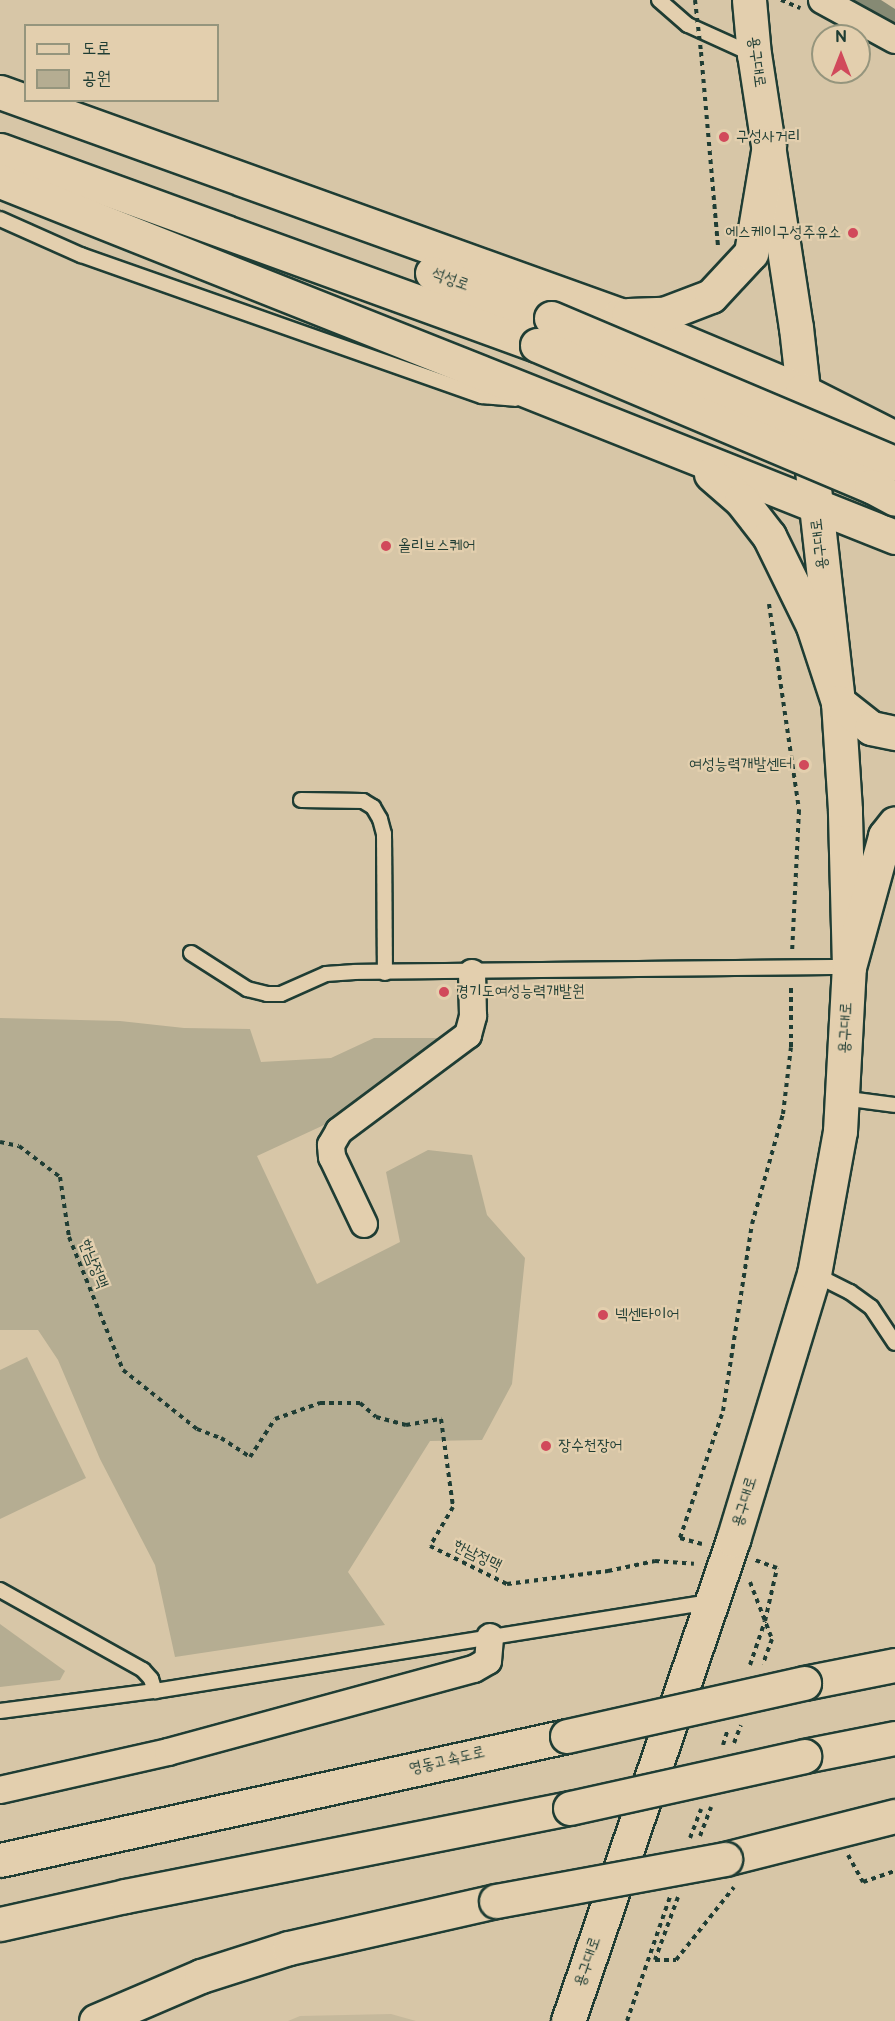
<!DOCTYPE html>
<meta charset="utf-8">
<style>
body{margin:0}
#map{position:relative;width:895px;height:2021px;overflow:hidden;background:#d7c6a7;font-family:"Balsamiq Sans","Poor Story",sans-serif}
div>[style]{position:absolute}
.built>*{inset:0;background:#c6b99c}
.green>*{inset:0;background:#b5ad92}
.water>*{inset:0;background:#868a74}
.path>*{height:4px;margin-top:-2px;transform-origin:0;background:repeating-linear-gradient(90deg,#1f3d34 0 4.5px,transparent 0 9px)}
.roads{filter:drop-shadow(2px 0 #1f3d34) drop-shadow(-2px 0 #1f3d34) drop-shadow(0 2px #1f3d34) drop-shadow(0 -2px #1f3d34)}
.service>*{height:14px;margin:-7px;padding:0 7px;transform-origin:7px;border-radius:7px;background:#e3cfae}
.minor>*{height:26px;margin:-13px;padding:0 13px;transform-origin:13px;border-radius:13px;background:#e3cfae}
.primary>*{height:33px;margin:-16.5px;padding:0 16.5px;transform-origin:16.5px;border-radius:16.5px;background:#e3cfae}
.trunk>*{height:33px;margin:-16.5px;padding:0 16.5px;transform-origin:16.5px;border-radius:16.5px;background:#e3cfae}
.motorway>*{height:33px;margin:-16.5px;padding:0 16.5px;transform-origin:16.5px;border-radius:16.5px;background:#e3cfae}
.path-bridge>*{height:4px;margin-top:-2px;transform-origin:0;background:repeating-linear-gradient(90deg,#1f3d34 0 4.5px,transparent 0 9px)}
.bridges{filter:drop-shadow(2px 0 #1f3d34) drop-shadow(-2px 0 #1f3d34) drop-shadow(0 2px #1f3d34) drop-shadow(0 -2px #1f3d34)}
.trunk-bridge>*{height:33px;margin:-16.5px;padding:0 16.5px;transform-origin:16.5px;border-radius:16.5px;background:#e3cfae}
.motorway-bridge>*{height:33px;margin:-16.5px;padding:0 16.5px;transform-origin:16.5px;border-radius:16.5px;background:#e3cfae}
.dots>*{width:16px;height:16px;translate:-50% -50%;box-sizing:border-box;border:3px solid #e3cfae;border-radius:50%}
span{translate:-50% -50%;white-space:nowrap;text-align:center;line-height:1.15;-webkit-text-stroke:4.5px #e3cfae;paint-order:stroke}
.street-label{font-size:16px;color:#1f3d34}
.poi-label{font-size:16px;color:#1f3d34}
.left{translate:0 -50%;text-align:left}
.right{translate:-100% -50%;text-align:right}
.legend{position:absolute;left:24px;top:24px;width:195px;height:78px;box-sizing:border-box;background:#e3cfae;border:2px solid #95957d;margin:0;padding:8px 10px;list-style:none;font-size:18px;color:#1f3d34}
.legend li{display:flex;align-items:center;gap:12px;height:30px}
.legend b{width:30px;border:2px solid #95957d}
.north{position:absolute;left:811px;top:24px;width:60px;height:60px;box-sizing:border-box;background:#e3cfae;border:2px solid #95957d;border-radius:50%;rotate:0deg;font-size:16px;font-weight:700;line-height:24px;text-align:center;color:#1f3d34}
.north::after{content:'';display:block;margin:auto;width:21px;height:27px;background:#d1495b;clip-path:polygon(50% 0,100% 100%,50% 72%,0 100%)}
</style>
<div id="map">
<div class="built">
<div style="clip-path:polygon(391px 2014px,416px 2021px,288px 2021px,300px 2016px)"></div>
</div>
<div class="green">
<div style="clip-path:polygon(0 1018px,120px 1021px,184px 1028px,250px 1029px,261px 1062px,331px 1058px,374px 1038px,442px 1038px,337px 1119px,257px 1156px,317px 1284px,400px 1242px,386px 1172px,428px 1150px,472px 1155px,487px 1215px,525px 1258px,512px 1384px,482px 1440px,430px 1441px,348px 1572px,385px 1625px,175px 1657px,155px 1565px,100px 1459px,58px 1360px,38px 1330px,0 1330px)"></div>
<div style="clip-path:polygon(27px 1357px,86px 1478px,0 1519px,0 1370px)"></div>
<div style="clip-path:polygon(0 1624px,65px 1671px,60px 1680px,0 1687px)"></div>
</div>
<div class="water">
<div style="clip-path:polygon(832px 0,881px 0,895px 9px,895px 33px)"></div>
</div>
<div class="path">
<div style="left:781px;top:0;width:21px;rotate:23deg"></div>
<div style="left:701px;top:52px;width:194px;rotate:85deg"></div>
<div style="left:769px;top:604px;width:208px;rotate:81.7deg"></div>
<div style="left:799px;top:810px;width:141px;rotate:92.8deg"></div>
<div style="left:0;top:1142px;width:19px;rotate:12deg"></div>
<div style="left:19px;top:1146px;width:51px;rotate:37.1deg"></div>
<div style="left:60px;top:1177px;width:61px;rotate:81.5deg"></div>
<div style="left:69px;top:1237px;width:144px;rotate:67.9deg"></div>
<div style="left:123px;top:1370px;width:95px;rotate:38.6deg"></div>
<div style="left:197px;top:1429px;width:26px;rotate:21deg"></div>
<div style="left:221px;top:1438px;width:35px;rotate:33deg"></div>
<div style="left:250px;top:1457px;width:45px;rotate:-56.7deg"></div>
<div style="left:275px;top:1419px;width:48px;rotate:-19.6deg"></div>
<div style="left:320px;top:1403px;width:40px"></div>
<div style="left:360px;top:1403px;width:21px;rotate:41deg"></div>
<div style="left:376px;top:1417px;width:31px;rotate:15deg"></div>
<div style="left:406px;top:1425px;width:36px;rotate:-10deg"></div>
<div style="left:441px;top:1419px;width:89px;rotate:82.2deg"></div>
<div style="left:453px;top:1507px;width:45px;rotate:120.5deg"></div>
<div style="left:430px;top:1546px;width:86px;rotate:26.3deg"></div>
<div style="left:507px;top:1584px;width:102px;rotate:-7.3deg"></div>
<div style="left:608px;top:1571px;width:48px;rotate:-12deg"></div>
<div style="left:655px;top:1561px;width:39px;rotate:4deg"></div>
<div style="left:702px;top:1544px;width:23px;rotate:-165deg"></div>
<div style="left:680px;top:1538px;width:134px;rotate:-71.3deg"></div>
<div style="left:723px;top:1411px;width:189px;rotate:-81.2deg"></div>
<div style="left:752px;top:1224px;width:114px;rotate:-74.3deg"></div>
<div style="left:783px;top:1114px;width:67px;rotate:-83.2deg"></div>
<div style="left:791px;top:1047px;width:61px;rotate:-90deg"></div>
<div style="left:750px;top:1582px;width:61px;rotate:68.9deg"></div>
<div style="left:772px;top:1639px;width:27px;rotate:110deg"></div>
<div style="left:750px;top:1665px;width:46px;rotate:-71.2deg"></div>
<div style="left:765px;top:1621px;width:54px;rotate:-77.2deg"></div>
<div style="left:777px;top:1568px;width:23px;rotate:-160deg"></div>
<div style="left:734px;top:1743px;width:19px;rotate:-69deg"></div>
<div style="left:723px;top:1745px;width:17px;rotate:-73deg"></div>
<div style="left:700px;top:1836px;width:31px;rotate:-69deg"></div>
<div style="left:690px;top:1838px;width:31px;rotate:-69deg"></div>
<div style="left:848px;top:1855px;width:31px;rotate:61deg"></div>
<div style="left:863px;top:1882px;width:34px;rotate:-19deg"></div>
<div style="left:678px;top:1897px;width:67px;rotate:110.1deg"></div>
<div style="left:655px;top:1960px;width:21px"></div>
<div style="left:676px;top:1960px;width:93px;rotate:-51.5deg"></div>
<div style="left:627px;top:2021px;width:131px;rotate:-70.9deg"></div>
</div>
<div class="roads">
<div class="service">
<div style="left:659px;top:0;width:38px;rotate:41deg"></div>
<div style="left:688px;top:25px;width:70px;rotate:24.4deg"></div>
<div style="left:0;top:219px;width:89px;rotate:24deg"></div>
<div style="left:81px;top:255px;width:425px;rotate:19.4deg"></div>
<div style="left:482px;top:396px;width:33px;rotate:5deg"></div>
<div style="left:301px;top:800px;width:62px;rotate:0.9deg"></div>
<div style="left:363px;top:801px;width:12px;rotate:31deg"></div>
<div style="left:373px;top:807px;width:14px;rotate:60deg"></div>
<div style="left:380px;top:819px;width:16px;rotate:75deg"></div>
<div style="left:384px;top:834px;width:139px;rotate:89.6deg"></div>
<div style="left:191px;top:953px;width:67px;rotate:32.7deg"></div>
<div style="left:247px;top:989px;width:21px;rotate:14deg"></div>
<div style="left:267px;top:994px;width:14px"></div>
<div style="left:281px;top:994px;width:49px;rotate:-24deg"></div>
<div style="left:326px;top:974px;width:29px;rotate:-4deg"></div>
<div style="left:355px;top:972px;width:494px;rotate:-0.6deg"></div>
<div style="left:842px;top:1098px;width:53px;rotate:7.5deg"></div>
<div style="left:814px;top:1274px;width:40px;rotate:26.6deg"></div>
<div style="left:850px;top:1292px;width:26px;rotate:36deg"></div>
<div style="left:871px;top:1307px;width:43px;rotate:56.3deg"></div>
<div style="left:0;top:1590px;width:164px;rotate:29.2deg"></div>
<div style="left:143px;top:1670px;width:12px;rotate:48deg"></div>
<div style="left:151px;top:1679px;width:13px;rotate:72deg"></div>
<div style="left:0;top:1711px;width:156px;rotate:-7.4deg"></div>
<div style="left:155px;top:1691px;width:562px;rotate:-9.11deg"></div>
</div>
<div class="minor">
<div style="left:822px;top:0;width:83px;rotate:28.7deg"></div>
<div style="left:364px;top:1224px;width:74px;rotate:-115.5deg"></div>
<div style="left:332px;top:1157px;width:12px;rotate:-95deg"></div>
<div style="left:331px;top:1145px;width:16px;rotate:-60deg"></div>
<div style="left:339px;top:1131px;width:161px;rotate:-36.7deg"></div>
<div style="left:468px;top:1035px;width:20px;rotate:-75deg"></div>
<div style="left:473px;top:1016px;width:43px;rotate:-91.3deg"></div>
<div style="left:0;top:1790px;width:172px;rotate:-12.7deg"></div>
<div style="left:168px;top:1752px;width:317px;rotate:-15.2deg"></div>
<div style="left:474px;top:1669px;width:16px;rotate:-30deg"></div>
<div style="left:488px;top:1661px;width:24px;rotate:-85deg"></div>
</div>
<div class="primary">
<div style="left:568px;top:2021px;width:509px;rotate:-71.07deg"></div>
<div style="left:733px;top:1540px;width:278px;rotate:-73.1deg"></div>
<div style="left:814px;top:1274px;width:145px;rotate:-79.7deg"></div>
<div style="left:840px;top:1131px;width:164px;rotate:-86.9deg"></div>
<div style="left:849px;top:967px;width:157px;rotate:-91.5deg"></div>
<div style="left:845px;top:810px;width:108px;rotate:-93.7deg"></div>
<div style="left:838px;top:702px;width:376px;rotate:-96.4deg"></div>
<div style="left:796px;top:328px;width:276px;rotate:-98.7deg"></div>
<div style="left:754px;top:55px;width:55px;rotate:-95.2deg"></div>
</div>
<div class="trunk">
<div style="left:0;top:92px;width:659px;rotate:19.78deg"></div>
<div style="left:620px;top:315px;width:197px;rotate:22.7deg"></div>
<div style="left:802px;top:391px;width:104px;rotate:26.8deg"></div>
<div style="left:0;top:150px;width:571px;rotate:19.96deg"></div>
<div style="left:0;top:181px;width:963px;rotate:21.69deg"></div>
<div style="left:432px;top:273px;width:127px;rotate:20.7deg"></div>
<div style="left:628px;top:315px;width:36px;rotate:-2deg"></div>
<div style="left:664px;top:314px;width:50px;rotate:-21deg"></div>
<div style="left:711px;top:296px;width:59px;rotate:-47.1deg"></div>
<div style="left:751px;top:253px;width:109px;rotate:-80.5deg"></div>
<div style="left:711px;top:474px;width:40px;rotate:41deg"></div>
<div style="left:741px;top:500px;width:46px;rotate:52.1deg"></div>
<div style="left:769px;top:536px;width:100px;rotate:63.9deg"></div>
<div style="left:813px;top:626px;width:80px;rotate:71.8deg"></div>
<div style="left:838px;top:702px;width:42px;rotate:38.2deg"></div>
<div style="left:871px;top:728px;width:25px;rotate:12deg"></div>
<div style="left:849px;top:967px;width:136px;rotate:-74.6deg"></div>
<div style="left:885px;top:836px;width:16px;rotate:-52deg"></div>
</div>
<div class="motorway">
<div style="left:804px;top:1683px;width:93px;rotate:-11.2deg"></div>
<div style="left:804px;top:1756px;width:93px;rotate:-11.2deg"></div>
<div style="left:725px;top:1859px;width:175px;rotate:-14.2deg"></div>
<div style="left:0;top:1860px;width:580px;rotate:-12.34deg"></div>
<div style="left:0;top:1924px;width:128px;rotate:-12.6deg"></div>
<div style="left:125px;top:1896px;width:454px;rotate:-11.2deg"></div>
<div style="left:96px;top:2021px;width:114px;rotate:-23.2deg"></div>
<div style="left:201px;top:1976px;width:92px;rotate:-17.7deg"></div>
<div style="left:289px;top:1948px;width:212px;rotate:-12.8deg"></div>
</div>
</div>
<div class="path-bridge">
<div style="left:695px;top:0;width:52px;rotate:83.4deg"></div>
</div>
<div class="bridges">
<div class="trunk-bridge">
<div style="left:551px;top:318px;width:373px;rotate:22.9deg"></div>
<div style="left:537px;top:345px;width:363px;rotate:22.9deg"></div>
<div style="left:871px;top:486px;width:27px;rotate:28deg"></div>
</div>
<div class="motorway-bridge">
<div style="left:567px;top:1736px;width:243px;rotate:-12.6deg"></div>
<div style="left:570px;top:1808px;width:240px;rotate:-12.5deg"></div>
<div style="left:496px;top:1901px;width:233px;rotate:-10.4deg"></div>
</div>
</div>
<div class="dots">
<div style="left:724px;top:137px;background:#d1495b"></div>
<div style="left:853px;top:233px;background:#d1495b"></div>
<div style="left:386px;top:546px;background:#d1495b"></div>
<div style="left:804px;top:765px;background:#d1495b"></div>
<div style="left:444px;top:992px;background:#d1495b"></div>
<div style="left:603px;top:1315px;background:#d1495b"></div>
<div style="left:546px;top:1446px;background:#d1495b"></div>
</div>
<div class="street-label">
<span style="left:756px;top:62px;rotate:82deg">용구대로</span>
<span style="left:450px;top:280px;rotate:20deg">석성로</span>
<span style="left:820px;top:544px;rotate:-97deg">용구대로</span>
<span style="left:846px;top:1028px;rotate:-87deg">용구대로</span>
<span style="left:93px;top:1264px;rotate:68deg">한남정맥</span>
<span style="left:745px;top:1502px;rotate:-73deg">용구대로</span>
<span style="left:477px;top:1556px;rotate:26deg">한남정맥</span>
<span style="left:447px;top:1761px;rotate:-13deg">영동고속도로</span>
<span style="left:588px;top:1962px;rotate:-71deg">용구대로</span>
</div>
<div class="poi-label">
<span class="left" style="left:736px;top:137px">구성사거리</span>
<span class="right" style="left:841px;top:233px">에스케이구성주유소</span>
<span class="left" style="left:398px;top:546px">올리브스퀘어</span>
<span class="right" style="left:792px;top:765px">여성능력개발센터</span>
<span class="left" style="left:456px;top:992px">경기도여성능력개발원</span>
<span class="left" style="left:615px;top:1315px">넥센타이어</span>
<span class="left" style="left:558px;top:1446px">장수천장어</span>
</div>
<ul class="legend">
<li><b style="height:8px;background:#e3cfae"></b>도로</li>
<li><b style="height:16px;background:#b5ad92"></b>공원</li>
</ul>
<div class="north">N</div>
</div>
